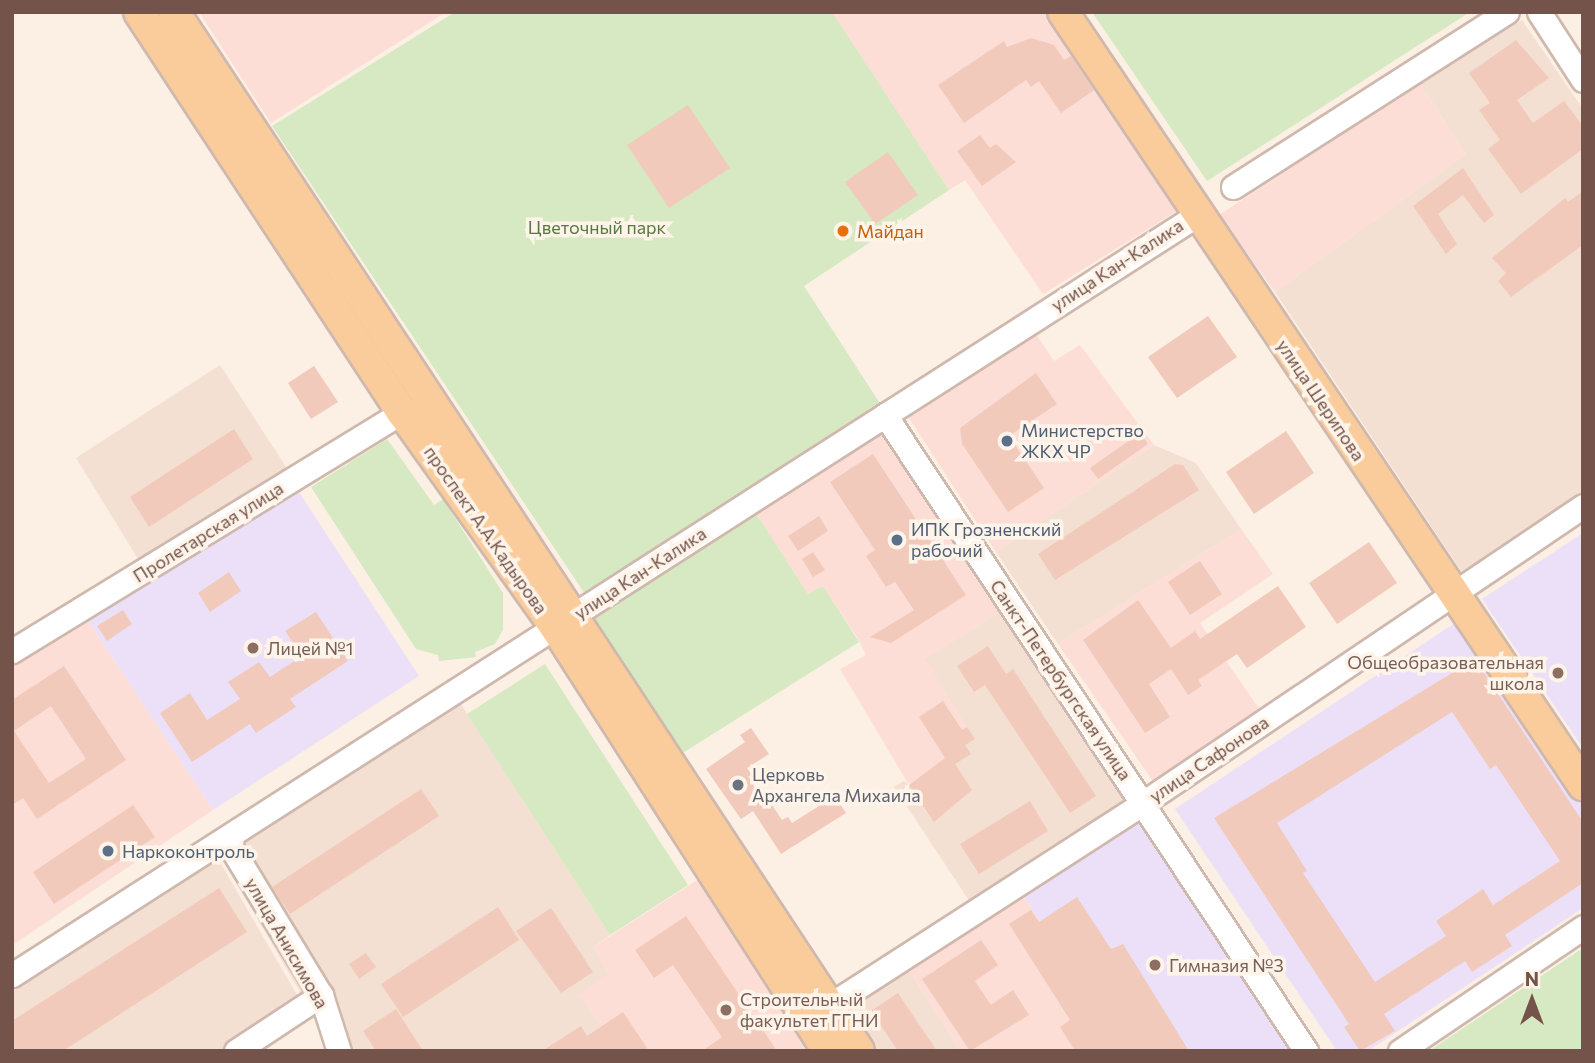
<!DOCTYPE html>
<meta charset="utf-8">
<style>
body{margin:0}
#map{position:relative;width:1595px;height:1063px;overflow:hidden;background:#fcefe3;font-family:Commissioner,sans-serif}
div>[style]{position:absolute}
.residential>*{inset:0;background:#f3e0d2}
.commercial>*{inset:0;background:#fcded7}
.education>*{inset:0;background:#ece0f8}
.green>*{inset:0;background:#d7e9c2}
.building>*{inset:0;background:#f1cabb}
.roads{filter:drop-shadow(2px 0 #cfb8ad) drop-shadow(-2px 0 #cfb8ad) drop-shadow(0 2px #cfb8ad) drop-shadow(0 -2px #cfb8ad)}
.minor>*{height:23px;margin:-11.5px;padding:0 11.5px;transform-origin:11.5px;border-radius:11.5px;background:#fff}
.major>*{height:30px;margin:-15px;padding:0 15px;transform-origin:15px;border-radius:15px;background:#facc9c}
.dots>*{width:19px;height:19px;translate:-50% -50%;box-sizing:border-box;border:4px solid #fff4e9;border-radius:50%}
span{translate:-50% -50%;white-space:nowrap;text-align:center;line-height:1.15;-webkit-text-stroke:7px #fff4e9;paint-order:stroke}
.park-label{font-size:18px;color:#597942}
.food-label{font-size:18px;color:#c56008}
.left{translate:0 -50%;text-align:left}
.street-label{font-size:18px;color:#73534a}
.service-label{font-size:18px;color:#4e5e75}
.education-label{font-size:18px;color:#785e54}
.right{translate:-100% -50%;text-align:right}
.worship-label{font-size:18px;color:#5b616d}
.frame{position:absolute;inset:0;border:14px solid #73534a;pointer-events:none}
.north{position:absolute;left:1497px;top:965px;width:70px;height:70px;-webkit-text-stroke:5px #fff4e9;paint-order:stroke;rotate:0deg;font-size:19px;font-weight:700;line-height:28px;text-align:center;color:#73534a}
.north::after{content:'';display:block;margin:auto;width:24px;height:32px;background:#73534a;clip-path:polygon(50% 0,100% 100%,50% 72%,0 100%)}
</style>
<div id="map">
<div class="residential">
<div style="clip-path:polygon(1522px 20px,1583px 109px,1583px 496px,1464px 575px,1275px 292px,1466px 154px,1420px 83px)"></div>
<div style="clip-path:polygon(220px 365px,288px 470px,140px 562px,76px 458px)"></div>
<div style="clip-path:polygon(1154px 445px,1196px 463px,1241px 529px,1058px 644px,996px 552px)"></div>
<div style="clip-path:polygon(1004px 610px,1132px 805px,972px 905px,894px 787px,904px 781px,910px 785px,956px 750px,925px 658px)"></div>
<div style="clip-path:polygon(459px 701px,610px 935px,593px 947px,609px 974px,618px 1051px,328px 1051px,320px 1018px,312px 1013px,222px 857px)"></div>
<div style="clip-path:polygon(218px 859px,300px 1000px,220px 1051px,12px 1051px,12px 991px)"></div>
<div style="clip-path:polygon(899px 954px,960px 1051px,878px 1051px,840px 993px)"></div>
</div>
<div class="commercial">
<div style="clip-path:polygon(199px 12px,446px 12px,271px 123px)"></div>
<div style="clip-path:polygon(832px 12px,1045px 12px,1177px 211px,1043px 294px,965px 180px,949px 190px)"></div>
<div style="clip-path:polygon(1420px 83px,1466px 154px,1275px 292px,1219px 215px)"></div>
<div style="clip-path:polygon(1034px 331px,1054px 361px,1080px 345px,1154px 445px,996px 552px,907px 415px)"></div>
<div style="clip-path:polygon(885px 432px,1004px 610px,925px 658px,967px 727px,950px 738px,957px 750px,909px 785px,840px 669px,866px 655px,860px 642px,823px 586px,808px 594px,755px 512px)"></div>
<div style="clip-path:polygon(1241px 529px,1273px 574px,1200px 623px,1262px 713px,1157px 787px,1058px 644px)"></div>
<div style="clip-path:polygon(87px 619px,213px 810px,14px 944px,12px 666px)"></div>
<div style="clip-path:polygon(702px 877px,815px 1051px,618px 1051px,579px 995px,609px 974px,593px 947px)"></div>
<div style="clip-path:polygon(1013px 880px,1124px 1051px,960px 1051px,899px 954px)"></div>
</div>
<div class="education">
<div style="clip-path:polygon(295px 486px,419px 676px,213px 810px,87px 619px)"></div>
<div style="clip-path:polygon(1583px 533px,1583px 748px,1482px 599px)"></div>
<div style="clip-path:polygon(1458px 621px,1583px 806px,1583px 908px,1368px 1051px,1337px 1051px,1175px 809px)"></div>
<div style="clip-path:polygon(1132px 805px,1298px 1051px,1124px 1051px,1013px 880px)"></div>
</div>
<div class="green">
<div style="clip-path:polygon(455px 12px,832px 12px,949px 190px,804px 286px,881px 405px,585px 594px,272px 126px)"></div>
<div style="clip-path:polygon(1092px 12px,1470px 12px,1207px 181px)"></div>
<div style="clip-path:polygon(387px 439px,434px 505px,443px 499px,503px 593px,503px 630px,495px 644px,475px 652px,476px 657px,439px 661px,438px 655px,416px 649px,311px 487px)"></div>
<div style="clip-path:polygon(755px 512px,808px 594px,823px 586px,859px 642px,678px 756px,590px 619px)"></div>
<div style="clip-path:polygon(545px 664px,688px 885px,610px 935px,467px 714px)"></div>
<div style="clip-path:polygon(1583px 948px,1583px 1051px,1429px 1051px)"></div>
</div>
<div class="building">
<div style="clip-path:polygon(1031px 38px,1054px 45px,1064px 60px,1071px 56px,1094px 90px,1061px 113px,1039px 81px,1031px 87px,1026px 80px,964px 123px,938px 85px,1004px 41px,1007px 47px)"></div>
<div style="clip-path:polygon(1516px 40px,1549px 78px,1517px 100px,1533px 123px,1564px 101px,1583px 126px,1583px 149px,1521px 194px,1488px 149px,1500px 140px,1479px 110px,1490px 103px,1469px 73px)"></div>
<div style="clip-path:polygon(688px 105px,730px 168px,669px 208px,627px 145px)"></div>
<div style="clip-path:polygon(980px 135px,990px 148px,996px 144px,1016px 162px,982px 186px,957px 151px)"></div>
<div style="clip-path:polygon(888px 152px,918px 195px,875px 224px,845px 182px)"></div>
<div style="clip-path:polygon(1463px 168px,1494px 215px,1484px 223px,1463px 195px,1438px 214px,1457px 244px,1446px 254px,1413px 206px)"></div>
<div style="clip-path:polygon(1583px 191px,1583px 245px,1511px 297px,1498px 281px,1506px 273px,1492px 258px,1565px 198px,1568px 202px)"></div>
<div style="clip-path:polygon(1208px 316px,1237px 357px,1177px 398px,1148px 357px)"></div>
<div style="clip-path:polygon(314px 366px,338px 402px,311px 419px,288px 383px)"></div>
<div style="clip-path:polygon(1036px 373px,1057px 404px,1009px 436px,1044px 488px,1008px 512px,962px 444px,960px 428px)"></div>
<div style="clip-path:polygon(234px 429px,253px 459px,149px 527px,130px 497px)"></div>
<div style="clip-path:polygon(1286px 431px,1314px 473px,1254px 514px,1226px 472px)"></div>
<div style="clip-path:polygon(1140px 433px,1148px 444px,1098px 479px,1090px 468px)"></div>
<div style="clip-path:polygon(873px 454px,966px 595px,891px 643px,870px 637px,914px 610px,895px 582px,886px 587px,866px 556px,875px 550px,830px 482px)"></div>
<div style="clip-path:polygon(1175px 464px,1183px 465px,1199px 490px,1055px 580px,1038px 554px)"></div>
<div style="clip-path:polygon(819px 516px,828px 531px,798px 551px,788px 536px)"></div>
<div style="clip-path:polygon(1369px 542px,1397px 583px,1337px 624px,1309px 583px)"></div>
<div style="clip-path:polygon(813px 552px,825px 570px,813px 577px,802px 559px)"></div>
<div style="clip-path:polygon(1200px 561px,1222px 594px,1190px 615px,1168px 582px)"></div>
<div style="clip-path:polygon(229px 572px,241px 591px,210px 612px,198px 593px)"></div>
<div style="clip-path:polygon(1278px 586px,1306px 627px,1247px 668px,1237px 654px,1198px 680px,1202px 686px,1188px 695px,1171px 669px,1149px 684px,1170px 717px,1145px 733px,1083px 640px,1138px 600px,1171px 648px,1195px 631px,1200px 639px)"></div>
<div style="clip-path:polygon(123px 610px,132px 624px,107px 641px,97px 626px)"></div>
<div style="clip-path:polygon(316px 612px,348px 661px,290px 699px,296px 707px,256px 733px,250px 724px,192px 762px,160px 713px,190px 693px,207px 720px,240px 699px,228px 682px,259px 662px,270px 677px,302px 656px,285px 631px)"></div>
<div style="clip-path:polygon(988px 646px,1006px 674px,1013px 669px,1096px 796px,1070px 813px,985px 685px,974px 692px,957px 666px)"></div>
<div style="clip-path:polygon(evenodd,1475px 659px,1583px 822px,1583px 883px,1505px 935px,1512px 946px,1472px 972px,1465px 961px,1384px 1014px,1395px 1031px,1360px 1051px,1344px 1027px,1349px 1024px,1214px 818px,1475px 659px,1452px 712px,1490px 769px,1496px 765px,1560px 861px,1493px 905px,1483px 889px,1436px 921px,1446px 936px,1375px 982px,1303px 873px,1307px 871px,1277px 823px,1452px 712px)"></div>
<div style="clip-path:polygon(evenodd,64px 666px,126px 760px,37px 819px,23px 798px,12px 805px,12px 700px,64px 666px,51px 706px,86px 759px,49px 783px,14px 731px,51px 706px)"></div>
<div style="clip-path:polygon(943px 701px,962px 730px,967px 727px,975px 739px,965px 745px,971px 754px,955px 764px,972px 790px,934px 822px,909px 785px,945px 758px,919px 717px)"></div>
<div style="clip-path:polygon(751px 728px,769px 754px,747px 768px,782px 820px,788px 817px,792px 823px,835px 796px,846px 813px,781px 854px,753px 811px,741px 819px,706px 769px,745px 742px,740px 735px)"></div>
<div style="clip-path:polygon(421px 789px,439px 816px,290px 914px,272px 887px)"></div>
<div style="clip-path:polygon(1030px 801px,1048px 831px,979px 874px,960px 844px)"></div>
<div style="clip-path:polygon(133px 805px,155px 837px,54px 904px,33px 872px)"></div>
<div style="clip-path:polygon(219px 888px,247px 932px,63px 1051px,12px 1051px,12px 1021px)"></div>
<div style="clip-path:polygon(1077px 897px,1111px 949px,1123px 944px,1189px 1051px,1075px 1051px,1060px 1027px,1070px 1020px,1009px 924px,1031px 910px,1039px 922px)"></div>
<div style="clip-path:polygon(498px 907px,519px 940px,403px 1017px,381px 984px)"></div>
<div style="clip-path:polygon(551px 908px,593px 972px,561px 993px,516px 931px)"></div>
<div style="clip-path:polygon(686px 916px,777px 1051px,702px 1051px,722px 1037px,673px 965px,654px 978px,635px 950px)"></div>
<div style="clip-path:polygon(981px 940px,998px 965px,975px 981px,991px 1005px,1013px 990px,1029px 1015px,970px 1051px,922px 979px)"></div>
<div style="clip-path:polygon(366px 953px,376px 967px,359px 979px,349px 964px)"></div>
<div style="clip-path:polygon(898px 993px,937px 1051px,898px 1051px,871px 1011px)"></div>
<div style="clip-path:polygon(396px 1009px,423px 1051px,376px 1051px,363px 1031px)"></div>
<div style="clip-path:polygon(623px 1012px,649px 1051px,542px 1051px,581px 1026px,587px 1036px)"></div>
</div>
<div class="roads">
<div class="minor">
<div style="left:1539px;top:12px;width:81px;rotate:57.1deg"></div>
<div style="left:1233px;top:187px;width:325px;rotate:-32.6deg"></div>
<div style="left:885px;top:415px;width:763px;rotate:56.5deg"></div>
<div style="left:12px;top:651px;width:457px;rotate:-31.5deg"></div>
<div style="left:226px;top:839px;width:183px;rotate:58.7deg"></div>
<div style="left:321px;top:995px;width:59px;rotate:72.2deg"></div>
<div style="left:12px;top:975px;width:1408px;rotate:-32.67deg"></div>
<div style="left:830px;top:1005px;width:373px;rotate:-32.8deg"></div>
<div style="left:1143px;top:803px;width:531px;rotate:-34.02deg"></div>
<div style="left:236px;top:1051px;width:102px;rotate:-33.4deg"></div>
<div style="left:1400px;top:1051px;width:221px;rotate:-34.1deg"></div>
</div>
<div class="major">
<div style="left:139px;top:12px;width:479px;rotate:56.7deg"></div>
<div style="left:402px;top:412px;width:265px;rotate:54.5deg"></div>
<div style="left:556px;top:628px;width:503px;rotate:57.26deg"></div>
<div style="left:174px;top:12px;width:1244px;rotate:56.6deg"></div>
<div style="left:1063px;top:12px;width:932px;rotate:56.07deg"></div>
</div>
</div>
<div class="dots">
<div style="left:843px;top:231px;background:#e8710a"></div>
<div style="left:1007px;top:441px;background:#5c6f8a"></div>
<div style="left:897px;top:540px;background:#5c6f8a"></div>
<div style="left:253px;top:648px;background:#8d6e63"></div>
<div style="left:1558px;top:673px;background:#8d6e63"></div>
<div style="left:738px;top:785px;background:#6b7280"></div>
<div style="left:108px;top:851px;background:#5c6f8a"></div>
<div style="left:1155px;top:965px;background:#8d6e63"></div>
<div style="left:726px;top:1010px;background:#8d6e63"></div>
</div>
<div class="park-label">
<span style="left:597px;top:227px">Цветочный парк</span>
</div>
<div class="food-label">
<span class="left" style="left:857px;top:231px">Майдан</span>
</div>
<div class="street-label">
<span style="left:1117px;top:265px;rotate:-33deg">улица Кан-Калика</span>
<span style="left:1321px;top:400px;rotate:56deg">улица Шерипова</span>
<span style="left:486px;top:530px;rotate:55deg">проспект А.А.Кадырова</span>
<span style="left:208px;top:532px;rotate:-32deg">Пролетарская улица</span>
<span style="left:640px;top:573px;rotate:-33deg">улица Кан-Калика</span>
<span style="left:1061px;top:680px;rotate:56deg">Санкт-Петербургская улица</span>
<span style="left:1209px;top:759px;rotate:-34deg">улица Сафонова</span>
<span style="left:287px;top:943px;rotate:60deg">улица Анисимова</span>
</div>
<div class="service-label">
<span class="left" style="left:1021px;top:441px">Министерство<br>ЖКХ ЧР</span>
<span class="left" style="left:911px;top:540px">ИПК Грозненский<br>рабочий</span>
<span class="left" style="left:122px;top:851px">Наркоконтроль</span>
</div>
<div class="education-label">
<span class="left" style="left:267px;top:648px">Лицей №1</span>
<span class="right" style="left:1544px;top:673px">Общеобразовательная<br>школа</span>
<span class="left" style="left:1169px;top:965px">Гимназия №3</span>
<span class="left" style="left:740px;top:1010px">Строительный<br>факультет ГГНИ</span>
</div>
<div class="worship-label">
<span class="left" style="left:752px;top:785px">Церковь<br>Архангела Михаила</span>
</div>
<div class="frame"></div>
<div class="north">N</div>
</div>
